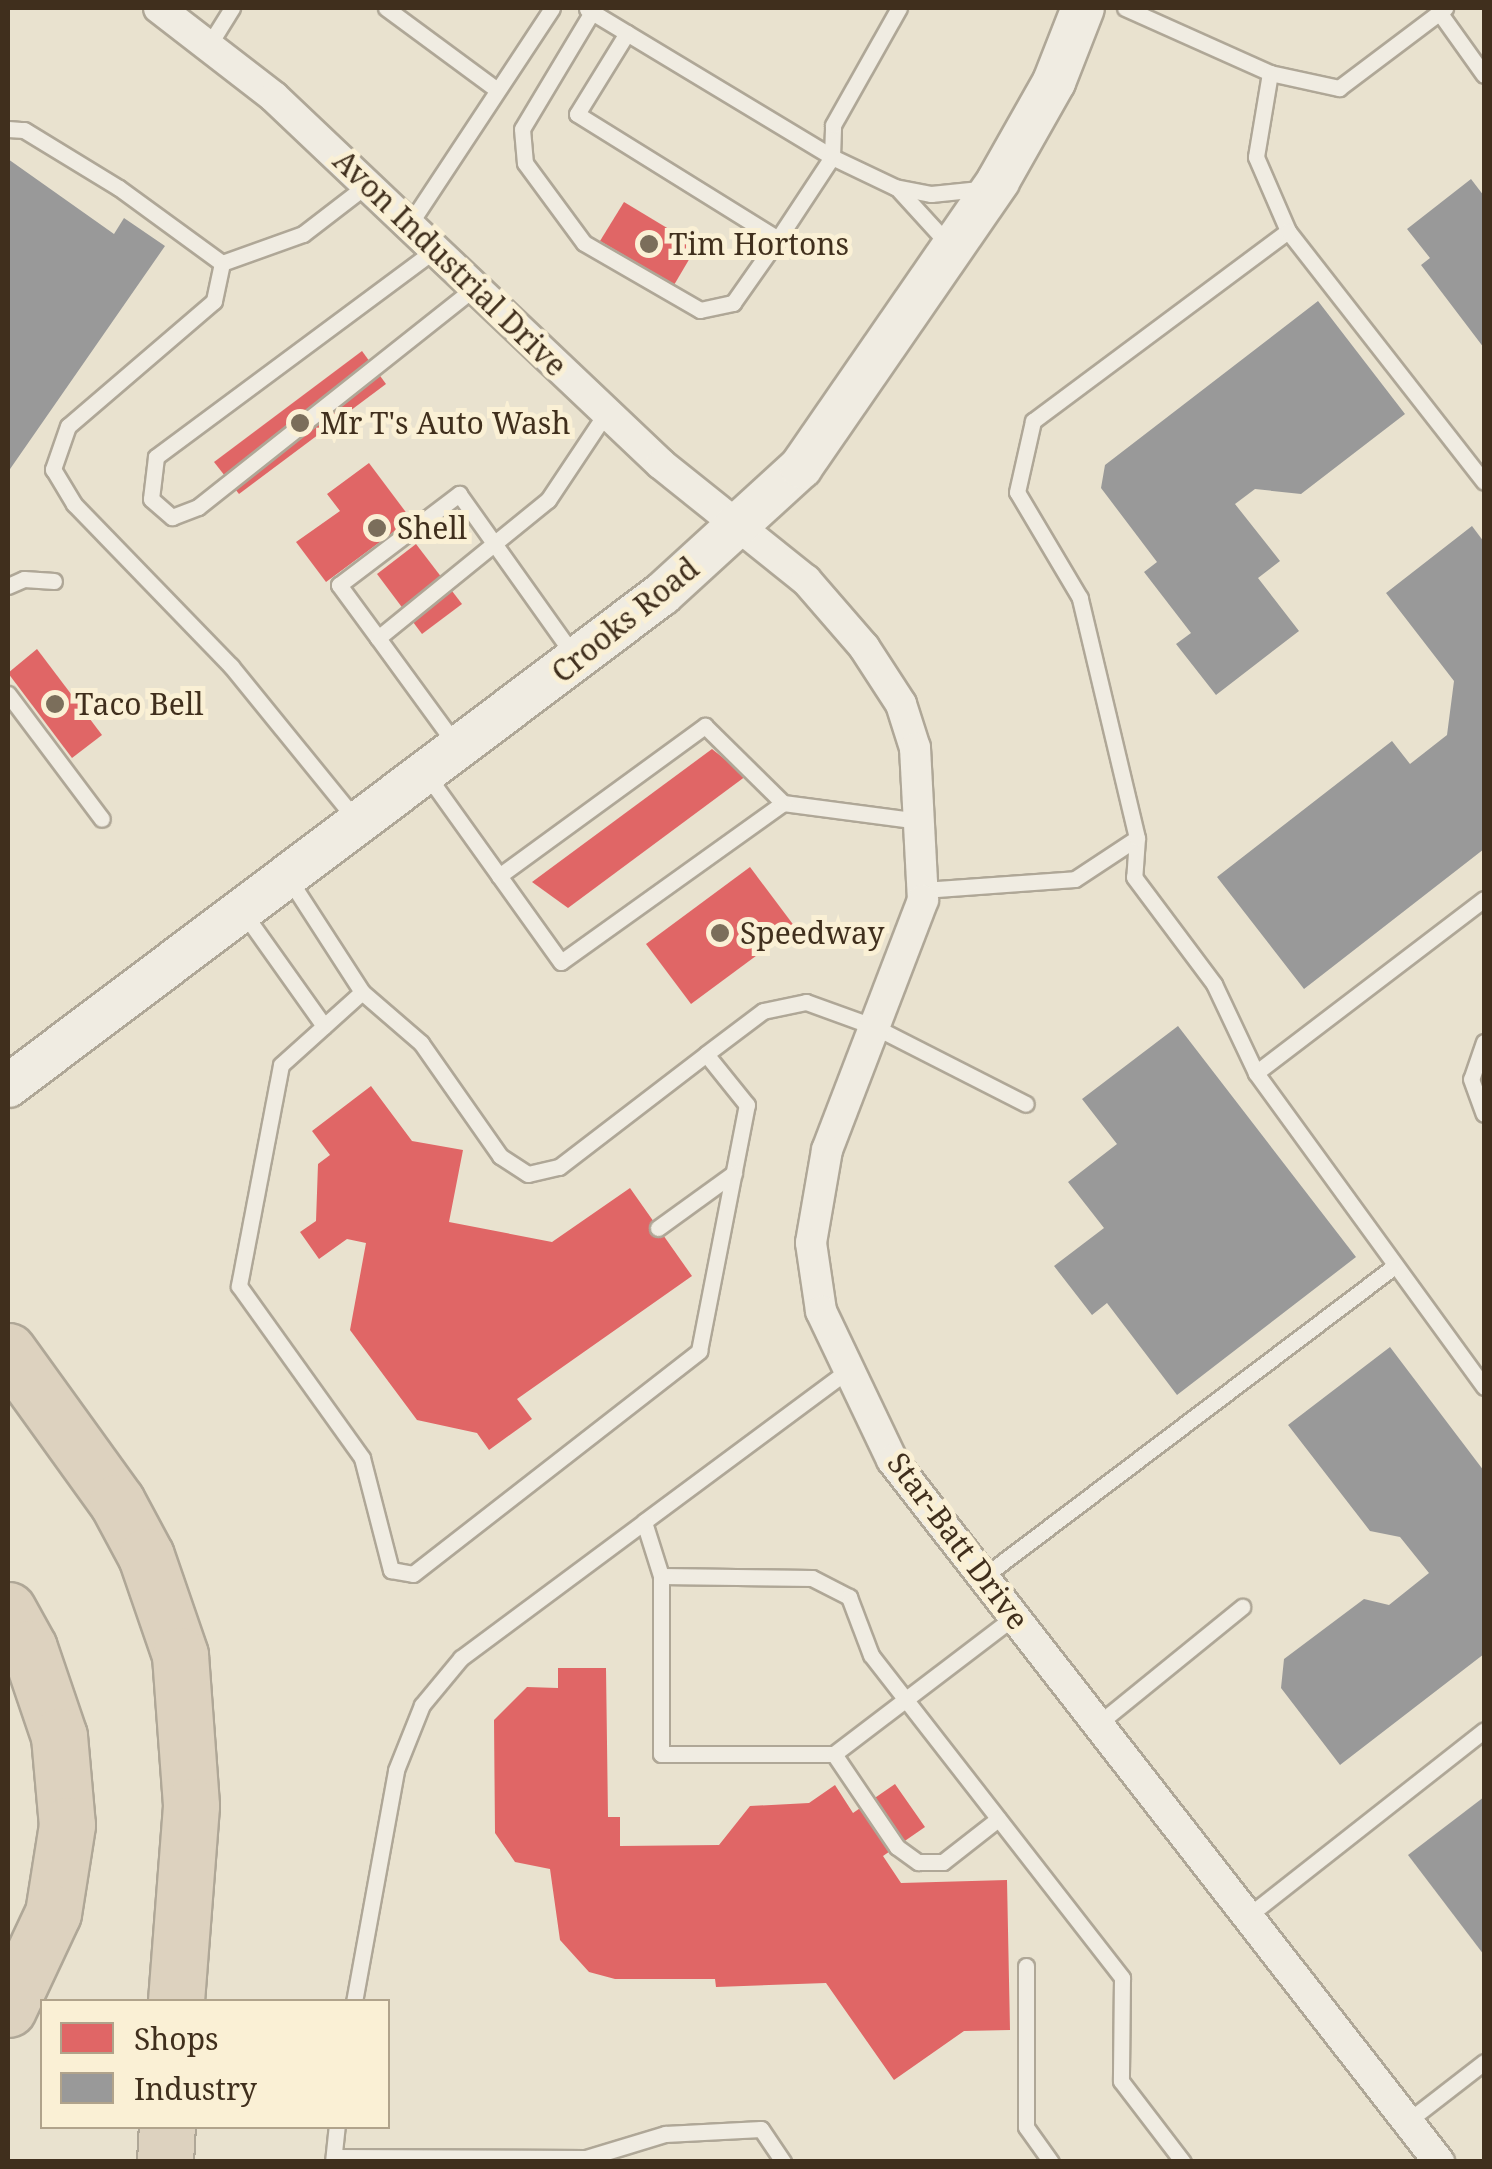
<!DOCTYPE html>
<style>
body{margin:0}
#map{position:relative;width:1492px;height:2169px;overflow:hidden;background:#e9e2cf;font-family:"Noto Serif",serif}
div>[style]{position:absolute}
.shops>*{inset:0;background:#e06666}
.industry>*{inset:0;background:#999}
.roads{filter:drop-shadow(2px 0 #afa797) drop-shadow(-2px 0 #afa797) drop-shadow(0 2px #afa797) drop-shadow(0 -2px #afa797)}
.service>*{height:15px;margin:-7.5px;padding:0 7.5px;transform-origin:7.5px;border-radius:7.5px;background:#f0ece2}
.minor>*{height:30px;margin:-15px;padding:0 15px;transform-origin:15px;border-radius:15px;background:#f0ece2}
.secondary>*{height:42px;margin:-21px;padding:0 21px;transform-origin:21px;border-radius:21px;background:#f0ece2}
.motorway>*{height:55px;margin:-27.5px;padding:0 27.5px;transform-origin:27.5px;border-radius:27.5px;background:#ddd2bf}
.dots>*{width:28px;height:28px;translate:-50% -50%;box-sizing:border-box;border:5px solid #faf0d5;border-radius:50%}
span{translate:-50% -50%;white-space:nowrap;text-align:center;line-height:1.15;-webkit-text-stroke:10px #faf0d5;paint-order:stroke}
.poi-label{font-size:30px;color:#402f1d}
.left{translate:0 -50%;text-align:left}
.street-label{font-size:30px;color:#402f1d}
.frame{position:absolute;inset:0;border:10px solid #402f1d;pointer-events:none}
.legend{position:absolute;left:40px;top:1999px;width:350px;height:130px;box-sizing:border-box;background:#faf0d5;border:2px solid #b0a38b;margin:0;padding:12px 18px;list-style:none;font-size:30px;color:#402f1d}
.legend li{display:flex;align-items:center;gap:20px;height:50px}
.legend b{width:50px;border:2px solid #b0a38b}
</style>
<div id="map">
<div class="shops">
<div style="clip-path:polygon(624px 202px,697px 246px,674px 285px,600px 241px)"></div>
<div style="clip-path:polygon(362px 351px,386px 384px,239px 494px,214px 462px)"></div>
<div style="clip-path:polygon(369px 463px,411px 519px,326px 582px,296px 542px,340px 511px,327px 494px)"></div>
<div style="clip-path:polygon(416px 544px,462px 604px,422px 634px,377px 574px)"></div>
<div style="clip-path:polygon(37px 649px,102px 735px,72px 758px,8px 673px)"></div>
<div style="clip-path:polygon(712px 749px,746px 776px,568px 908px,532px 882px)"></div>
<div style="clip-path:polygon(750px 867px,795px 927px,691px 1004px,646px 944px)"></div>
<div style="clip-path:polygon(371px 1086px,412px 1141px,463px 1150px,449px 1222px,552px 1242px,630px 1188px,692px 1276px,517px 1399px,532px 1419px,489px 1450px,477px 1433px,417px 1420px,350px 1330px,366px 1243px,347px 1239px,319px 1259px,300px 1232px,316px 1221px,318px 1164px,330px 1155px,312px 1131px)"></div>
<div style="clip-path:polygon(558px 1668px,606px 1668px,608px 1817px,620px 1817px,620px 1846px,719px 1845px,750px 1806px,809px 1803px,835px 1785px,853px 1813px,895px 1784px,925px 1827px,883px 1856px,901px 1883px,1007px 1880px,1010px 2030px,964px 2031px,894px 2080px,826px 1983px,716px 1987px,715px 1979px,615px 1979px,589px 1972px,560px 1940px,550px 1869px,515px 1862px,495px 1833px,494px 1720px,527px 1687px,558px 1688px)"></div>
</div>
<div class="industry">
<div style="clip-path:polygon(8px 159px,114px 234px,124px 218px,165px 246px,8px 472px)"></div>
<div style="clip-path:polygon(1471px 179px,1484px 196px,1484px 348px,1421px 265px,1430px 258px,1407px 229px)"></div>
<div style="clip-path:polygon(1318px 301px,1405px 414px,1301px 494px,1255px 489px,1235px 504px,1280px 561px,1258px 578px,1299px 631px,1216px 695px,1176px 644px,1191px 633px,1144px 572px,1157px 562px,1101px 488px,1105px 465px)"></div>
<div style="clip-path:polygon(1472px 526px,1484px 542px,1484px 849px,1304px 989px,1217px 877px,1392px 741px,1410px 764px,1447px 735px,1454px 681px,1386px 593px)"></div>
<div style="clip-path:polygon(1178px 1026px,1356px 1257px,1177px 1395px,1107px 1303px,1092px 1315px,1054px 1266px,1104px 1228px,1068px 1182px,1117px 1144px,1082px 1099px)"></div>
<div style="clip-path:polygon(1390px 1347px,1484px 1471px,1484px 1654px,1340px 1765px,1281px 1688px,1284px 1659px,1364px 1599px,1389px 1605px,1429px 1573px,1400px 1537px,1370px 1531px,1288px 1425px)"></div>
<div style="clip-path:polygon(1484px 1797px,1484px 1955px,1408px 1855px)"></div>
</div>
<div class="roads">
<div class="service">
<div style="left:386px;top:8px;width:137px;rotate:36.4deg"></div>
<div style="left:1125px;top:8px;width:159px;rotate:24.1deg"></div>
<div style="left:1270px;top:73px;width:85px;rotate:99.5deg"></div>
<div style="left:1256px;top:157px;width:81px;rotate:66.6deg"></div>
<div style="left:587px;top:9px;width:286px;rotate:31.1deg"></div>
<div style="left:832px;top:157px;width:70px;rotate:25.5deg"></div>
<div style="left:895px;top:187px;width:37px;rotate:11deg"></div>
<div style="left:931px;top:194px;width:49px;rotate:-5.8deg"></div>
<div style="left:592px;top:12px;width:136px;rotate:120.9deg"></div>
<div style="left:522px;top:129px;width:34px;rotate:85deg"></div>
<div style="left:525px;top:163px;width:99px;rotate:53.6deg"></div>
<div style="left:584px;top:243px;width:134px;rotate:30deg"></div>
<div style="left:700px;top:310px;width:34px;rotate:-12deg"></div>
<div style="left:733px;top:303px;width:78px;rotate:-54.9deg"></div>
<div style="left:1439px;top:12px;width:77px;rotate:54.5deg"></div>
<div style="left:627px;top:33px;width:95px;rotate:121.7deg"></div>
<div style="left:577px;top:114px;width:237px;rotate:31.9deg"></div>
<div style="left:778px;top:239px;width:98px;rotate:-56.6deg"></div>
<div style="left:832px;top:157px;width:32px;rotate:-88deg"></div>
<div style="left:833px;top:125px;width:134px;rotate:-60.6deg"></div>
<div style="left:209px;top:45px;width:44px;rotate:-58.1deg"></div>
<div style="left:1270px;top:73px;width:71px;rotate:12.3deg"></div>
<div style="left:1339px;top:88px;width:133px;rotate:-37deg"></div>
<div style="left:8px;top:129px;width:16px;rotate:4deg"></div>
<div style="left:24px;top:130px;width:111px;rotate:31.4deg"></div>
<div style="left:119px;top:188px;width:127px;rotate:36.1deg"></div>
<div style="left:222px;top:263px;width:86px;rotate:-19.7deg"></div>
<div style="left:303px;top:234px;width:82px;rotate:-37.6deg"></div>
<div style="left:898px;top:189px;width:77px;rotate:47.6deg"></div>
<div style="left:411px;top:222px;width:256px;rotate:-56.6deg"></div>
<div style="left:436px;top:249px;width:349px;rotate:143.4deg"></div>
<div style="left:156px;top:457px;width:42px;rotate:96.8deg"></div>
<div style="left:151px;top:499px;width:28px;rotate:41deg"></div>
<div style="left:172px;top:517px;width:28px;rotate:-21deg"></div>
<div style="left:198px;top:507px;width:351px;rotate:-38.4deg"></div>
<div style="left:222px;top:263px;width:39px;rotate:102deg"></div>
<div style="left:214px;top:301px;width:192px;rotate:139.4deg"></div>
<div style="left:68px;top:426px;width:46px;rotate:109.2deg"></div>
<div style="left:53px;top:469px;width:41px;rotate:59deg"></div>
<div style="left:74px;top:504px;width:226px;rotate:45.9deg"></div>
<div style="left:231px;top:666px;width:201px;rotate:50.9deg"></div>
<div style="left:8px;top:586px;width:17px;rotate:-24deg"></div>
<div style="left:24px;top:579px;width:30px;rotate:4deg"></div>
<div style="left:378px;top:638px;width:66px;rotate:-126.3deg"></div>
<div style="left:339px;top:585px;width:151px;rotate:-37.2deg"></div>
<div style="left:459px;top:494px;width:200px;rotate:54.6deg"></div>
<div style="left:8px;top:694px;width:156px;rotate:53.1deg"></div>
<div style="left:456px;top:745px;width:132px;rotate:-126.1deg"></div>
<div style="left:378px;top:638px;width:219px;rotate:-39.1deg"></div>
<div style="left:548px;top:500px;width:105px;rotate:-56.3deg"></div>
<div style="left:427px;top:775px;width:230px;rotate:54.4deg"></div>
<div style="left:561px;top:962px;width:273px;rotate:-35.6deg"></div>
<div style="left:783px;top:803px;width:138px;rotate:7.5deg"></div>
<div style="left:1137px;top:838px;width:39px;rotate:94deg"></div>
<div style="left:1134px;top:877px;width:134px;rotate:53.2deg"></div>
<div style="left:1214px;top:984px;width:98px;rotate:64.7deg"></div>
<div style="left:499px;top:876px;width:255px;rotate:-36.1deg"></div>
<div style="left:705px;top:726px;width:110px;rotate:44.6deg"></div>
<div style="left:289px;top:879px;width:135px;rotate:57.1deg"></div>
<div style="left:362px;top:992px;width:109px;rotate:138deg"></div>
<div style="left:281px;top:1065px;width:225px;rotate:100.8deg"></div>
<div style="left:239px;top:1286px;width:211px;rotate:54.4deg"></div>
<div style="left:362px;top:1458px;width:116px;rotate:75.5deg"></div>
<div style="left:391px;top:1570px;width:22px;rotate:10deg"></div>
<div style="left:413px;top:1574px;width:363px;rotate:-37.9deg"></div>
<div style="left:699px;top:1351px;width:251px;rotate:-79deg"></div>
<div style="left:747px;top:1105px;width:65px;rotate:-128.8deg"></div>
<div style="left:706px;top:1054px;width:71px;rotate:-37deg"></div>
<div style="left:763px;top:1011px;width:44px;rotate:-11.8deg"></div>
<div style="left:806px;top:1002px;width:73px;rotate:19.9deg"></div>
<div style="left:875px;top:1027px;width:169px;rotate:27deg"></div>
<div style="left:923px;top:890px;width:152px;rotate:-4.1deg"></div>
<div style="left:1075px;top:879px;width:74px;rotate:-33.5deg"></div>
<div style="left:1137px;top:838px;width:247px;rotate:-103.4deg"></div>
<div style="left:1080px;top:598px;width:123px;rotate:-120.7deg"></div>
<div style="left:1017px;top:492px;width:73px;rotate:-77.3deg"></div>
<div style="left:1033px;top:421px;width:318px;rotate:-36.7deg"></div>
<div style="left:1288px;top:231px;width:318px;rotate:52deg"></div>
<div style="left:1484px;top:899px;width:287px;rotate:142.7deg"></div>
<div style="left:1256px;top:1073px;width:388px;rotate:54deg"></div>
<div style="left:243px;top:912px;width:140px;rotate:54.6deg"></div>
<div style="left:362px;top:992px;width:78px;rotate:40.8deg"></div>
<div style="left:421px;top:1043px;width:138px;rotate:55deg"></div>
<div style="left:500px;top:1156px;width:33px;rotate:33deg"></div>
<div style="left:528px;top:1174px;width:32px;rotate:-13deg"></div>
<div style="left:559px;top:1167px;width:185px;rotate:-37.5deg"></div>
<div style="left:1484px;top:1042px;width:39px;rotate:109deg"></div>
<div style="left:1471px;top:1079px;width:37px;rotate:70deg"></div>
<div style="left:658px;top:1228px;width:94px;rotate:-35.9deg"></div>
<div style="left:847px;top:1371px;width:253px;rotate:143.4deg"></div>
<div style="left:644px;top:1522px;width:57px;rotate:72.5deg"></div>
<div style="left:661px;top:1576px;width:178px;rotate:90deg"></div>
<div style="left:661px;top:1754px;width:173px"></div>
<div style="left:834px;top:1754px;width:226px;rotate:-37.3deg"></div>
<div style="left:661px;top:1576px;width:151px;rotate:0.8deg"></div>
<div style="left:812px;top:1578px;width:42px;rotate:27.2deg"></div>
<div style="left:849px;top:1597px;width:62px;rotate:69.2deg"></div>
<div style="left:871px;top:1655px;width:409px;rotate:52.1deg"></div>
<div style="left:1122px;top:1978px;width:103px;rotate:90.6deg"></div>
<div style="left:1121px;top:2081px;width:102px;rotate:52.6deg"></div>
<div style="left:983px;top:1577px;width:513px;rotate:-37.07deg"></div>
<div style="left:1098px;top:1724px;width:186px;rotate:-39.1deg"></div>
<div style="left:834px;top:1754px;width:112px;rotate:55.9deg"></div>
<div style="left:897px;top:1847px;width:26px;rotate:36deg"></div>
<div style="left:918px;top:1862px;width:25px"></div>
<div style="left:943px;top:1862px;width:70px;rotate:-38deg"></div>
<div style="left:1248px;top:1916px;width:300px;rotate:-38.2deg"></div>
<div style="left:1026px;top:1966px;width:161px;rotate:90deg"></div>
<div style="left:1026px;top:2127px;width:43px;rotate:54.5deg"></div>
<div style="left:354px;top:2002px;width:236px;rotate:-79.7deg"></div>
<div style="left:396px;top:1770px;width:70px;rotate:-68.2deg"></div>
<div style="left:422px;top:1705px;width:61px;rotate:-50.3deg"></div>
<div style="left:461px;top:1658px;width:228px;rotate:-36.6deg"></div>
<div style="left:1408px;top:2121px;width:96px;rotate:-37.8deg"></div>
<div style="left:334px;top:2157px;width:252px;rotate:0.2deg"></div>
<div style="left:586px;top:2158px;width:83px;rotate:-16.9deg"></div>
<div style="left:665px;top:2134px;width:96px;rotate:-3deg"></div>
<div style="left:761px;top:2129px;width:40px;rotate:56deg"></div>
<div style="left:333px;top:2162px;width:36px;rotate:-84deg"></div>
</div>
<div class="minor">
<div style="left:159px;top:8px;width:145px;rotate:37.7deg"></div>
<div style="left:274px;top:97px;width:533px;rotate:43.48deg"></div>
<div style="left:661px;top:464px;width:186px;rotate:38.7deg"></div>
<div style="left:806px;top:580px;width:89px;rotate:49.1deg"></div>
<div style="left:864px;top:647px;width:68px;rotate:57deg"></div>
<div style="left:901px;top:704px;width:46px;rotate:72.3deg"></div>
<div style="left:915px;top:748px;width:152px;rotate:87deg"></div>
<div style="left:923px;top:900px;width:268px;rotate:111deg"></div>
<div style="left:827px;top:1150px;width:94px;rotate:99.8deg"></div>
<div style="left:811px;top:1243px;width:69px;rotate:81.6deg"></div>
<div style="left:821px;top:1311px;width:165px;rotate:64.5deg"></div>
<div style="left:892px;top:1460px;width:890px;rotate:52.07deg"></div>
</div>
<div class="secondary">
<div style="left:8px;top:1086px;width:818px;rotate:-36.95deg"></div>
<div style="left:662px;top:594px;width:188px;rotate:-42.4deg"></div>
<div style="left:801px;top:467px;width:347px;rotate:-55.4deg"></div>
<div style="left:998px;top:181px;width:114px;rotate:-60.5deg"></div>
<div style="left:1054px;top:82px;width:79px;rotate:-68.6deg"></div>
</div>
<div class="motorway">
<div style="left:8px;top:1351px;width:186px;rotate:54.2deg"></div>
<div style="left:117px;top:1502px;width:61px;rotate:61.8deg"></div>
<div style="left:146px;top:1556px;width:105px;rotate:71deg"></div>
<div style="left:180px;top:1655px;width:151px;rotate:85.8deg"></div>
<div style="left:191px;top:1806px;width:197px;rotate:94.4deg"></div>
<div style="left:8px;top:1610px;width:43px;rotate:61.1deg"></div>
<div style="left:29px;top:1648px;width:93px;rotate:71.2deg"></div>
<div style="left:59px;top:1736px;width:89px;rotate:84.9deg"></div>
<div style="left:67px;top:1825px;width:89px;rotate:99deg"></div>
<div style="left:53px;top:1913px;width:106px;rotate:115.1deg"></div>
<div style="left:165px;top:2162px;width:36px;rotate:-87deg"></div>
</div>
</div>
<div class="dots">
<div style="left:649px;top:244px;background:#7b6e5b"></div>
<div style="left:300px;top:423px;background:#7b6e5b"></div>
<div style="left:377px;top:528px;background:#7b6e5b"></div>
<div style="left:55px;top:704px;background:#7b6e5b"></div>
<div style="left:720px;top:933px;background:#7b6e5b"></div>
</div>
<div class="poi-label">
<span class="left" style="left:669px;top:244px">Tim Hortons</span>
<span class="left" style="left:320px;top:423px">Mr T's Auto Wash</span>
<span class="left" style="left:397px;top:528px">Shell</span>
<span class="left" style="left:75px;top:704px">Taco Bell</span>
<span class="left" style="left:740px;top:933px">Speedway</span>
</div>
<div class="street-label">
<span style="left:450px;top:263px;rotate:44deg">Avon Industrial Drive</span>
<span style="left:625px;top:620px;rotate:-39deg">Crooks Road</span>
<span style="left:958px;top:1541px;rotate:53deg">Star-Batt Drive</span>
</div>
<div class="frame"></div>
<ul class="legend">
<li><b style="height:28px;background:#e06666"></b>Shops</li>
<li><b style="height:28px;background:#999"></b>Industry</li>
</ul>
</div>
